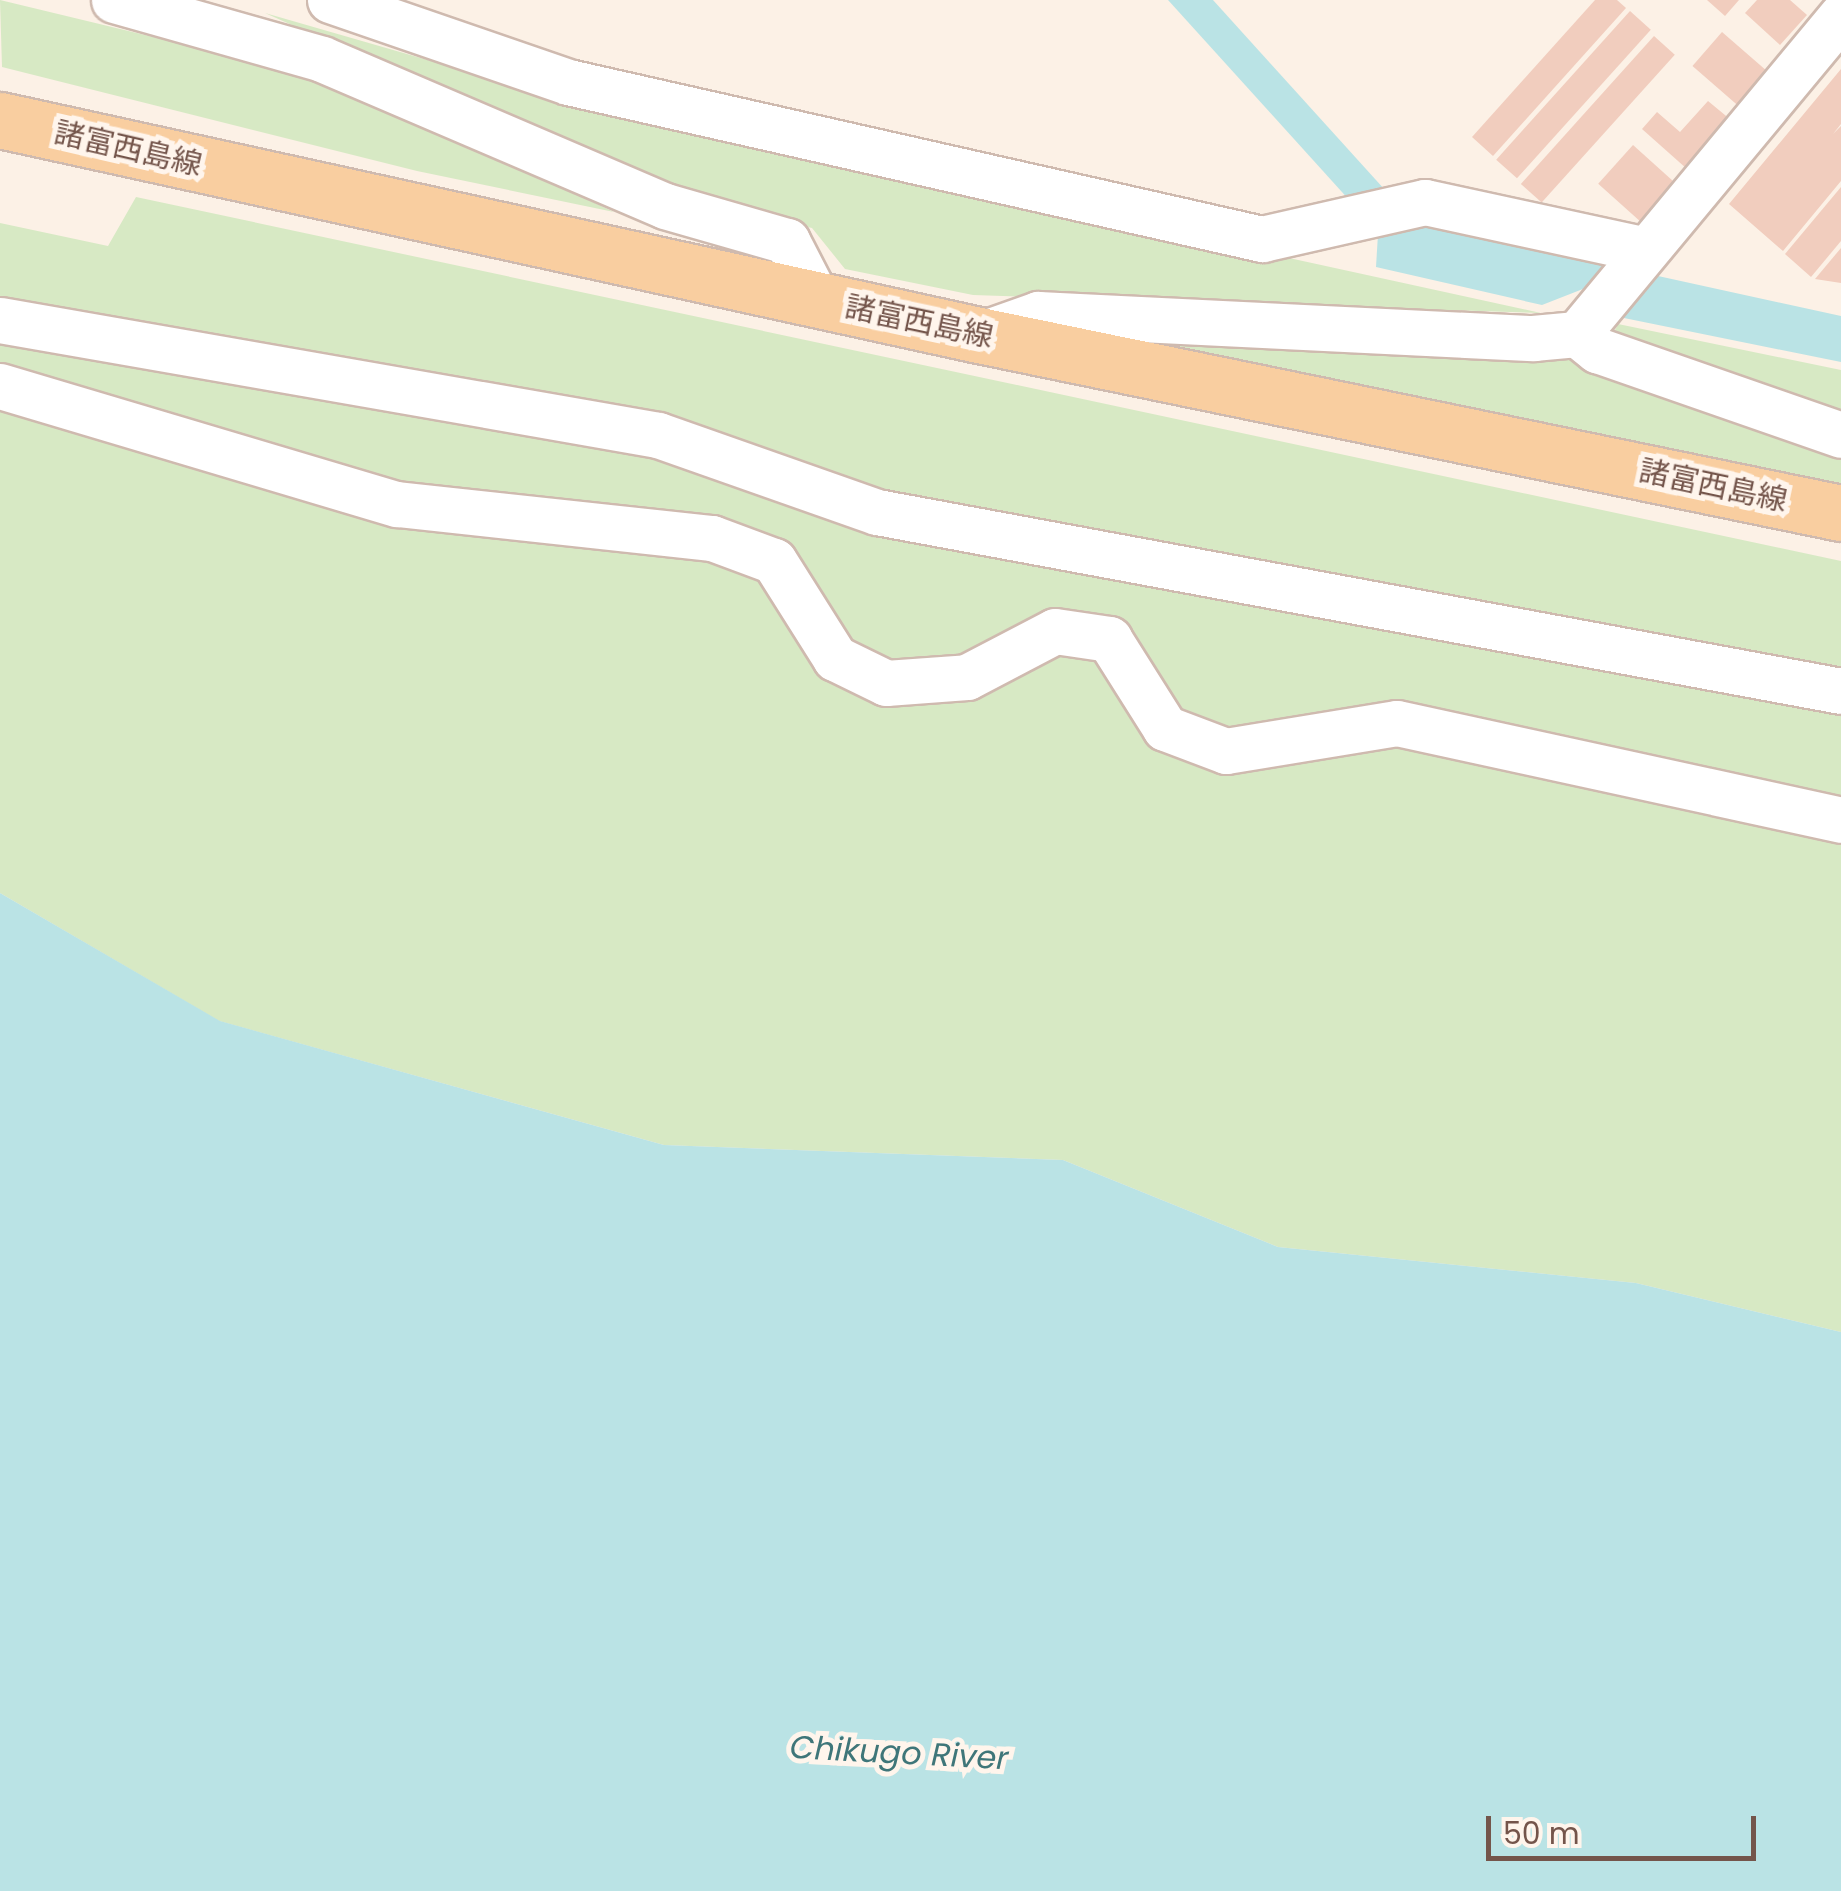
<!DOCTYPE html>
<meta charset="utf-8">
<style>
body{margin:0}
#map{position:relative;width:1841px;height:1891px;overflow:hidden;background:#fcf1e6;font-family:Poppins,"Noto Sans JP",sans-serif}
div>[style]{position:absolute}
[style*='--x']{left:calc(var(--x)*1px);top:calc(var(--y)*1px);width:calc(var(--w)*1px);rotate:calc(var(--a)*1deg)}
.green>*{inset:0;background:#d7e9c4}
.water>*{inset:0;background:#bae3e5}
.building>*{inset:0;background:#f1cdbe;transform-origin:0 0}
.roads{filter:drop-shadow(2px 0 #cfbaaf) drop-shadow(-2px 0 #cfbaaf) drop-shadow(0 2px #cfbaaf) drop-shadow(0 -2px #cfbaaf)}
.minor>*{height:45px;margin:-22.5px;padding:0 22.5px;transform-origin:22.5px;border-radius:22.5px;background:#fff}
.major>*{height:55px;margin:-27.5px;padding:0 27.5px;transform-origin:27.5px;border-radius:27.5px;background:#f9cea0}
span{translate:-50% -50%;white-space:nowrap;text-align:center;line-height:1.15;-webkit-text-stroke:10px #fff5ec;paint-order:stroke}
.street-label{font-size:30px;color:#74554b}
.water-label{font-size:32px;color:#3f7679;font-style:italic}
.scale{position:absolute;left:1486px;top:1816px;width:270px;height:45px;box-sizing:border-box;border:5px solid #74554b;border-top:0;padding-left:12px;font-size:30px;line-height:35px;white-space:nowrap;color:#74554b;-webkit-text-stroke:8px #fff5ec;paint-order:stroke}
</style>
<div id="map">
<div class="green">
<div style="clip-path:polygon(0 0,331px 80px,614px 212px,417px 171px,2px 67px)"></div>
<div style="clip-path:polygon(265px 13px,570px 101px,1541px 313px,973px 295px,845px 269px,812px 228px,676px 197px)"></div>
<div style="clip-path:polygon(136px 197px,1841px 561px,1841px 1332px,1636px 1283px,1278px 1247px,1063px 1160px,664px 1145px,219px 1021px,0 893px,0 223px,108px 246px)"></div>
<div style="clip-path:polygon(1618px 324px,1841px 370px,1841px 418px,1611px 338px)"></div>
<div style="clip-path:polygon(1069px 326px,1560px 356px,1841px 453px,1841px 485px)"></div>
</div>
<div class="water">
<div style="clip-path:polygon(1168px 0,1213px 0,1385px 190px,1351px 202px)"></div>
<div style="clip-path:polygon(1416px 223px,1841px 316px,1841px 362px,1619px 317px,1588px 287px,1542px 305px,1376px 267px,1378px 234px)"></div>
<div style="clip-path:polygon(0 893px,220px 1021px,664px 1145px,1063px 1160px,1278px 1247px,1636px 1283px,1841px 1332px,1841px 1891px,0 1891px)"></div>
</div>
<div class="building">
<div style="clip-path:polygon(1595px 0,1617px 0,1626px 8px,1493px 156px,1472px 137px)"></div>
<div style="clip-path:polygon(1707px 0,1739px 0,1725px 16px)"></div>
<div style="clip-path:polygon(1757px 0,1790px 0,1807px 15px,1780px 45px,1745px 13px)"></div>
<div style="left:1630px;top:11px;width:28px;height:200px;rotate:42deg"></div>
<div style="left:1722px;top:32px;width:61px;height:45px;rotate:41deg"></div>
<div style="left:1654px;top:36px;width:28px;height:199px;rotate:42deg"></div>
<div style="clip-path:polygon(1841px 69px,1841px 124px,1833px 134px,1841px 126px,1841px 181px,1783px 251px,1729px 204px)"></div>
<div style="clip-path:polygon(1708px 101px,1731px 120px,1687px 169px,1642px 129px,1657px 112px,1680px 132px)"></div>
<div style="left:1633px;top:145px;width:59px;height:52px;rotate:42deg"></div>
<div style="clip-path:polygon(1841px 187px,1841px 241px,1811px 277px,1785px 254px)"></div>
<div style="clip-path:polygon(1841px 248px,1841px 283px,1815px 279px)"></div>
</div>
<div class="roads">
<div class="minor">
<div style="--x:114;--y:0;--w:216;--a:15.8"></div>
<div style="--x:322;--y:59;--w:373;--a:23.2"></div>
<div style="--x:665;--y:206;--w:127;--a:16"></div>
<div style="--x:787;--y:241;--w:65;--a:62.7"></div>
<div style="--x:330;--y:0;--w:252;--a:19"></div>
<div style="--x:568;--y:82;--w:712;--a:12.75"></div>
<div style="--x:1262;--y:239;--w:167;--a:-12.8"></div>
<div style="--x:1425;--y:202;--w:222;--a:12.2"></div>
<div style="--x:1841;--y:16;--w:413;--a:129.7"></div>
<div style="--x:1577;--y:334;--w:26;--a:39"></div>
<div style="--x:1597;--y:350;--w:258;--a:19.2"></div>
<div style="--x:0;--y:320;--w:668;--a:9.91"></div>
<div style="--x:658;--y:435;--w:232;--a:19.4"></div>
<div style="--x:877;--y:512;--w:980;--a:10.52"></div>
<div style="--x:979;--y:335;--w:63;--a:-19.6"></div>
<div style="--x:1038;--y:314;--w:496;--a:2.8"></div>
<div style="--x:1533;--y:338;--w:44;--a:-5.2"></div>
<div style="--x:0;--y:386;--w:414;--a:16.6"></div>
<div style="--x:397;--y:504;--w:317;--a:6.2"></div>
<div style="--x:712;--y:538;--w:66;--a:20.4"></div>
<div style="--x:774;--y:561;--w:115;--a:57.8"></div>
<div style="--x:835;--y:658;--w:57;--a:26.1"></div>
<div style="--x:886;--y:683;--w:81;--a:-4.2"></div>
<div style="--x:967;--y:677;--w:99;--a:-27.6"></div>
<div style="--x:1055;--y:631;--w:55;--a:8.4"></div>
<div style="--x:1109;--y:639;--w:105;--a:57.8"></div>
<div style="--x:1165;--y:728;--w:65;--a:20.7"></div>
<div style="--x:1226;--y:751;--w:173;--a:-9.3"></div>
<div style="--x:1397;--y:723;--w:454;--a:12.3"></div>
</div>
<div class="major">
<div style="--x:0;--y:120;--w:1002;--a:12.39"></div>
<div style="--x:979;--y:335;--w:880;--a:11.67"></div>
</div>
</div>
<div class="street-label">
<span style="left:128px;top:149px;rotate:13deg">諸富西島線</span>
<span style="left:919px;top:322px;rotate:12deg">諸富西島線</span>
<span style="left:1713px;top:486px;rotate:12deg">諸富西島線</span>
</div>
<div class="water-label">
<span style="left:899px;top:1753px;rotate:3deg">Chikugo River</span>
</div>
<div class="scale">50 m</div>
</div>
